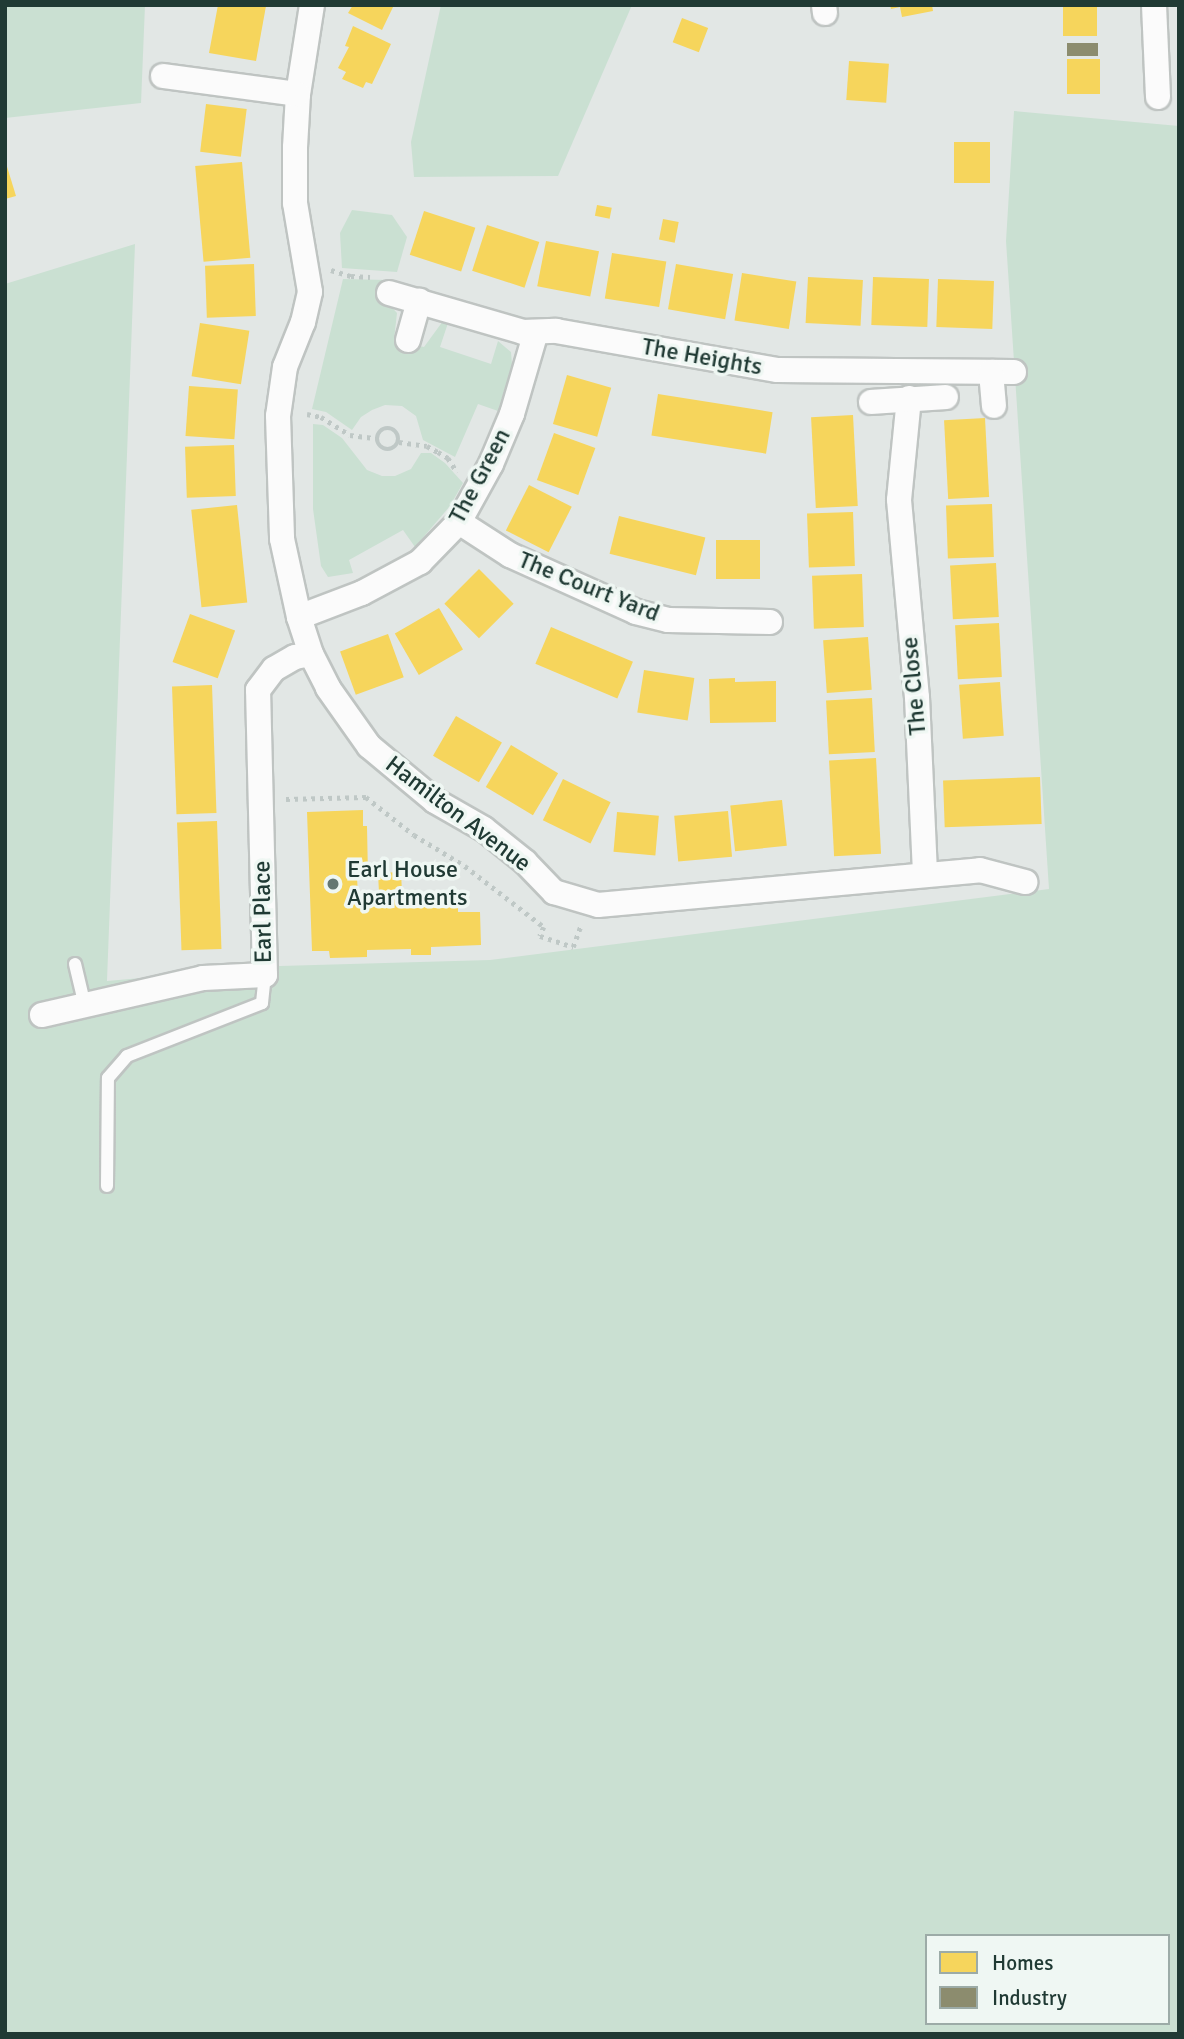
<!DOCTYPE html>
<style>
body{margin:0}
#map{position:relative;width:1184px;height:2039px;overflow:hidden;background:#e2e7e5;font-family:Signika,sans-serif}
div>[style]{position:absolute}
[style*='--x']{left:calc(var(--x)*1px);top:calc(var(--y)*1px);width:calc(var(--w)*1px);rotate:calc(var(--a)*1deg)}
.green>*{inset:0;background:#cae0d2}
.homes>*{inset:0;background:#f6d55c;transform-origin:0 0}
.industry>*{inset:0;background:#8c8c6e;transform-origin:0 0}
.path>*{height:4.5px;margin-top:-2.25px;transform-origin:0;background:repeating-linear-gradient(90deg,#bfc8c6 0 3.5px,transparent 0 8.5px)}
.path>.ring{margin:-2.25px;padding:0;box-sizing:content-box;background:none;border:4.5px solid #bfc8c6;border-radius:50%}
.roads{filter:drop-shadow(2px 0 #bfc4c2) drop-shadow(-2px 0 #bfc4c2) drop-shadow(0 2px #bfc4c2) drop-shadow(0 -2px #bfc4c2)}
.lane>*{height:12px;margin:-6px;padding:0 6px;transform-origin:6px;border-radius:6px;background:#fbfbfb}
.street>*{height:24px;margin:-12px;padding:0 12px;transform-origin:12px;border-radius:12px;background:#fbfbfb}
.dots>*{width:19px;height:19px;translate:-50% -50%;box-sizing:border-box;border:4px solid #eff7f3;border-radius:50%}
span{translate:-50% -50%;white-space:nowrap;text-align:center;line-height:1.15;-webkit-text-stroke:7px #eff7f3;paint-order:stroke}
.street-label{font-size:24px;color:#203a34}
.poi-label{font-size:24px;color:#203a34}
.left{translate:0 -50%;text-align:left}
.frame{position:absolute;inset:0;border:7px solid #203a34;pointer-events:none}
.legend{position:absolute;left:925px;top:1934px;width:245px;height:91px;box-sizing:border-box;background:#eff7f3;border:2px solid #9caba7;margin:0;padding:9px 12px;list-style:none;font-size:21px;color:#203a34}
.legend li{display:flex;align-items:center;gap:14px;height:35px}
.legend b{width:35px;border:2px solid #9caba7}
</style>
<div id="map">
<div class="green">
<div style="clip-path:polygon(5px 5px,145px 5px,141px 103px,5px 118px)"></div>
<div style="clip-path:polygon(441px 5px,632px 5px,558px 176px,414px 177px,411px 142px)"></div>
<div style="clip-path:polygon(evenodd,1014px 111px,1179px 126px,1179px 2034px,5px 2034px,5px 284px,135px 244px,107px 981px,280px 966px,490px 960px,1049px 889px,1006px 241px,1014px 111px,927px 1936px,1168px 1936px,1168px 2023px,927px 2023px,927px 1936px)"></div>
<div style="clip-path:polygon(352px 210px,392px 215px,407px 237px,397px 272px,342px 268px,340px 233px)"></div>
<div style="clip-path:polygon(343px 279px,388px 280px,384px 299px,397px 313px,394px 340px,424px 347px,443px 321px,448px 323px,440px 347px,491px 364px,498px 341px,511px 352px,512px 364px,498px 411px,478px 404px,455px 457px,423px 440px,416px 416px,402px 406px,385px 405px,372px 410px,361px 417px,352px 430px,326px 412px,312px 409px)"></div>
<div style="clip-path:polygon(313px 424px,323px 425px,342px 438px,367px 470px,382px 476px,395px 476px,411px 469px,421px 453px,431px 453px,445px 463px,463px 483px,450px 506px,415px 547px,403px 530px,349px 560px,353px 573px,328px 577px,321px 566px,313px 509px)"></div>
</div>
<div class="homes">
<div style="clip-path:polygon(218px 5px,266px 6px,256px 61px,209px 53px)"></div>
<div style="clip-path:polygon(353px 5px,394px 5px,382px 30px,348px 13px)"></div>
<div style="clip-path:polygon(890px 5px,932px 5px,933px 11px,902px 17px,900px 7px,891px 9px)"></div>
<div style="left:1063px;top:5px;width:34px;height:31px"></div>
<div style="left:682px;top:18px;width:28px;height:26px;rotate:21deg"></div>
<div style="clip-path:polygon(353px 26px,391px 44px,372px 84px,366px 82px,363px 88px,342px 79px,346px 72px,338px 68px,349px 47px,345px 46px)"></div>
<div style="left:1067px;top:59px;width:33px;height:35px"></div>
<div style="left:849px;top:61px;width:40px;height:39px;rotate:4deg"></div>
<div style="left:206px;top:104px;width:41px;height:48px;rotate:7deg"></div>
<div style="left:954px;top:142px;width:36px;height:41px"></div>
<div style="clip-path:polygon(5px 160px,16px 196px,5px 199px)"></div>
<div style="left:242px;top:162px;width:96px;height:47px;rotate:85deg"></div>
<div style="left:597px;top:205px;width:15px;height:11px;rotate:11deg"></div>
<div style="left:424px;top:211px;width:54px;height:46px;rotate:18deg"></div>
<div style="left:663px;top:219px;width:16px;height:21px;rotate:11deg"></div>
<div style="left:487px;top:225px;width:55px;height:48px;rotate:18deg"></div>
<div style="left:546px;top:241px;width:54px;height:46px;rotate:11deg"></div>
<div style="left:612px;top:253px;width:55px;height:46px;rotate:9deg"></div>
<div style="left:254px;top:264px;width:52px;height:49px;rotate:88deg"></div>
<div style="left:676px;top:264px;width:58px;height:46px;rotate:10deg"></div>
<div style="left:742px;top:273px;width:55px;height:48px;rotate:9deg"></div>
<div style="left:808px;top:277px;width:55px;height:46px;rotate:3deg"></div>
<div style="left:873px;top:277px;width:56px;height:48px;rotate:2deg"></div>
<div style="left:938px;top:279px;width:56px;height:48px;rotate:2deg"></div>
<div style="left:200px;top:323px;width:50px;height:54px;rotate:9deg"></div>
<div style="left:567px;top:375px;width:46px;height:51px;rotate:16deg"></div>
<div style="left:189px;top:386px;width:49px;height:50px;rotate:4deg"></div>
<div style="left:658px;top:394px;width:116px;height:42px;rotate:9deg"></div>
<div style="left:853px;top:415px;width:91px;height:42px;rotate:87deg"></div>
<div style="left:985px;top:418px;width:79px;height:41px;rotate:87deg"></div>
<div style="left:554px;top:433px;width:44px;height:50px;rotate:20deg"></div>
<div style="left:234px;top:445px;width:51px;height:49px;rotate:88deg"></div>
<div style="left:529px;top:485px;width:48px;height:51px;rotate:27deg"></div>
<div style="left:992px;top:504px;width:53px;height:46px;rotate:88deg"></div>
<div style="left:237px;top:505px;width:98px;height:46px;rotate:84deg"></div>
<div style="left:853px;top:512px;width:54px;height:46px;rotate:88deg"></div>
<div style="left:619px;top:516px;width:89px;height:39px;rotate:14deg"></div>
<div style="left:716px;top:540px;width:44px;height:39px"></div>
<div style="left:996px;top:563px;width:54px;height:46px;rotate:87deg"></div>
<div style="left:479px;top:569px;width:49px;height:49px;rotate:45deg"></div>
<div style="left:862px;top:574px;width:53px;height:50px;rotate:88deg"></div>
<div style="left:439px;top:608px;width:48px;height:51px;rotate:60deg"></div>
<div style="left:190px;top:614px;width:48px;height:51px;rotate:20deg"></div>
<div style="left:999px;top:623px;width:54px;height:44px;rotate:87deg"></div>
<div style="left:551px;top:627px;width:89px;height:40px;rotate:23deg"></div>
<div style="left:388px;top:634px;width:46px;height:51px;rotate:70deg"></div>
<div style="left:868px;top:637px;width:53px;height:45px;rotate:86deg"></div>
<div style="left:644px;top:670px;width:51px;height:43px;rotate:9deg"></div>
<div style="clip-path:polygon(735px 678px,735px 682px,776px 681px,776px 722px,710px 723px,709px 679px)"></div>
<div style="left:1000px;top:682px;width:54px;height:41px;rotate:86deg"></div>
<div style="left:212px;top:685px;width:128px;height:40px;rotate:88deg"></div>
<div style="left:872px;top:698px;width:54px;height:46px;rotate:87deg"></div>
<div style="left:456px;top:716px;width:53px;height:46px;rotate:30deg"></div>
<div style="left:511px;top:745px;width:55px;height:49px;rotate:31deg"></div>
<div style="left:876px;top:758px;width:96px;height:47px;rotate:87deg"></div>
<div style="left:1040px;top:777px;width:47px;height:97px;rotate:88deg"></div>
<div style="left:563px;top:779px;width:53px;height:46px;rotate:26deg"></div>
<div style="left:782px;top:800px;width:46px;height:52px;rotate:84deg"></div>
<div style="clip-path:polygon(363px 810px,363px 826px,367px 826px,368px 877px,357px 878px,358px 894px,379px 893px,378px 873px,401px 872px,402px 893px,458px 891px,458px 912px,480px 912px,481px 945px,431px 947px,431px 955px,411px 955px,411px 949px,367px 950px,367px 957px,330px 958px,329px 951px,312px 951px,307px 812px)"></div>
<div style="left:728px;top:811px;width:46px;height:54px;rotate:85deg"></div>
<div style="left:617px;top:812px;width:42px;height:40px;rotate:5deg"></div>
<div style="left:217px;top:821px;width:128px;height:40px;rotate:88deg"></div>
</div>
<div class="industry">
<div style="left:1067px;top:43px;width:31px;height:13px"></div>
</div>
<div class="path">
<div style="--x:331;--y:270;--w:21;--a:17"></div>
<div style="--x:351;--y:276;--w:19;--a:3"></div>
<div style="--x:307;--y:414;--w:14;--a:12"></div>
<div style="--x:321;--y:417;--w:34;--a:32"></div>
<div style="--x:350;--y:435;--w:26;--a:7"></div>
<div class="ring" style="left:377px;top:428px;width:17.5px;height:17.5px"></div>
<div style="--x:399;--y:442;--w:28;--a:8"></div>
<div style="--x:427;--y:446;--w:13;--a:29"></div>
<div style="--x:438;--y:452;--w:12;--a:31"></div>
<div style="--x:448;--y:458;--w:17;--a:57"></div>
<div style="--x:286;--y:799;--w:80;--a:-1.4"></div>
<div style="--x:366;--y:797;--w:61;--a:38.4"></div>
<div style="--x:414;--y:835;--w:60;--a:31.3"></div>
<div style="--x:465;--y:866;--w:100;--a:37.7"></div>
<div style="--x:544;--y:927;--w:10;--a:114"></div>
<div style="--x:540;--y:936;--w:35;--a:18"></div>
<div style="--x:573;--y:947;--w:23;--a:-70"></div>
</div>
<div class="roads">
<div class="lane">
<div style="--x:75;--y:964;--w:43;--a:76.6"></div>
<div style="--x:107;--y:1186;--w:108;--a:-89.5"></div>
<div style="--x:108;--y:1078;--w:29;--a:-49"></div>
<div style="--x:127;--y:1056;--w:145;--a:-21.4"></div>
<div style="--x:262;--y:1003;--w:28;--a:-84"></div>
</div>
<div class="street">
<div style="--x:312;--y:5;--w:90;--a:98.9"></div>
<div style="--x:298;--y:94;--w:53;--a:93.2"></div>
<div style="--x:295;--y:147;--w:56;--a:90"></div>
<div style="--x:295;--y:203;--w:90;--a:80.4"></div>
<div style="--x:310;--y:292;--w:31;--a:103"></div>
<div style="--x:303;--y:322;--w:48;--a:111.8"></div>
<div style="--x:285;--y:367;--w:49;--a:98.1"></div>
<div style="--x:278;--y:416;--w:123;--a:88.1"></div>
<div style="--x:282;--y:539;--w:80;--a:77.7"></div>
<div style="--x:299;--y:617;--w:39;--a:72"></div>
<div style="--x:311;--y:654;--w:38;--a:63"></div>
<div style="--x:328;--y:688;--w:71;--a:54.7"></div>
<div style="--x:369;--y:746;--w:86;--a:39.8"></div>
<div style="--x:435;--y:801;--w:56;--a:29.7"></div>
<div style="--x:484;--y:829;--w:53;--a:38.8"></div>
<div style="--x:525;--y:862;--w:42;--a:46"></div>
<div style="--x:554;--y:892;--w:46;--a:16.5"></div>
<div style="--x:598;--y:905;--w:384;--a:-5.2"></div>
<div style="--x:980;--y:870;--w:47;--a:14.9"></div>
<div style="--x:824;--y:5;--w:8;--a:83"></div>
<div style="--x:1154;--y:5;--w:92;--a:87.5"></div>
<div style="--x:163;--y:76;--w:136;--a:7.6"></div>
<div style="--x:389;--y:293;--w:140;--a:16.2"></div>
<div style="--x:523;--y:332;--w:33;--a:-2"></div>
<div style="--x:556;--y:331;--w:225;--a:10"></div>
<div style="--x:778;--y:370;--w:236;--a:0.5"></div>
<div style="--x:408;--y:340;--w:41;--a:-74.2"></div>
<div style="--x:991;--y:372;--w:34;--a:85"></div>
<div style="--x:909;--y:398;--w:102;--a:95.6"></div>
<div style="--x:899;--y:500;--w:198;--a:84.8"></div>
<div style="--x:917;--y:697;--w:177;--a:87.4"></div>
<div style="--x:871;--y:402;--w:75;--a:-3.8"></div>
<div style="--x:459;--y:522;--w:61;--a:32.9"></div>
<div style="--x:510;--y:555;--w:138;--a:24.3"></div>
<div style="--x:636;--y:612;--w:33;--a:14"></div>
<div style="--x:668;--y:620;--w:102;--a:1.1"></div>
<div style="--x:299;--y:617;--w:67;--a:-20.9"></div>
<div style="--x:362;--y:593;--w:66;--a:-28.1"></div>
<div style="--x:420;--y:562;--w:56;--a:-45.7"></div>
<div style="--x:459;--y:522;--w:66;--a:-61.1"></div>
<div style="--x:491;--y:464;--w:54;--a:-67.2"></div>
<div style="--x:512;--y:414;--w:85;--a:-73.7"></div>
<div style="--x:42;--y:1015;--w:165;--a:-12.9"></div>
<div style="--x:203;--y:978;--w:62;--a:-2.8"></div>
<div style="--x:265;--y:975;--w:285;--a:-91.4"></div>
<div style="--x:258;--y:690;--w:26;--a:-53"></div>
<div style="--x:274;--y:669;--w:24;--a:-30"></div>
<div style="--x:295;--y:657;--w:16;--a:-11"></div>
</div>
</div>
<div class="dots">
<div style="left:333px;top:884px;background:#647772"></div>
</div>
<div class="street-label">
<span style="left:702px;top:357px;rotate:10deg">The Heights</span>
<span style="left:480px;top:476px;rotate:-62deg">The Green</span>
<span style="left:589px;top:587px;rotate:22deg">The Court Yard</span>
<span style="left:914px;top:686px;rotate:-95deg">The Close</span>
<span style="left:458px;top:814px;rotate:37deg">Hamilton Avenue</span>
<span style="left:263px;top:912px;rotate:-91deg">Earl Place</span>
</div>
<div class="poi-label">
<span class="left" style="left:347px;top:884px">Earl House<br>Apartments</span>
</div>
<div class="frame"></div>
<ul class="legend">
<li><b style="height:19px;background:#f6d55c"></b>Homes</li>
<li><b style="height:19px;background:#8c8c6e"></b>Industry</li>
</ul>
</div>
